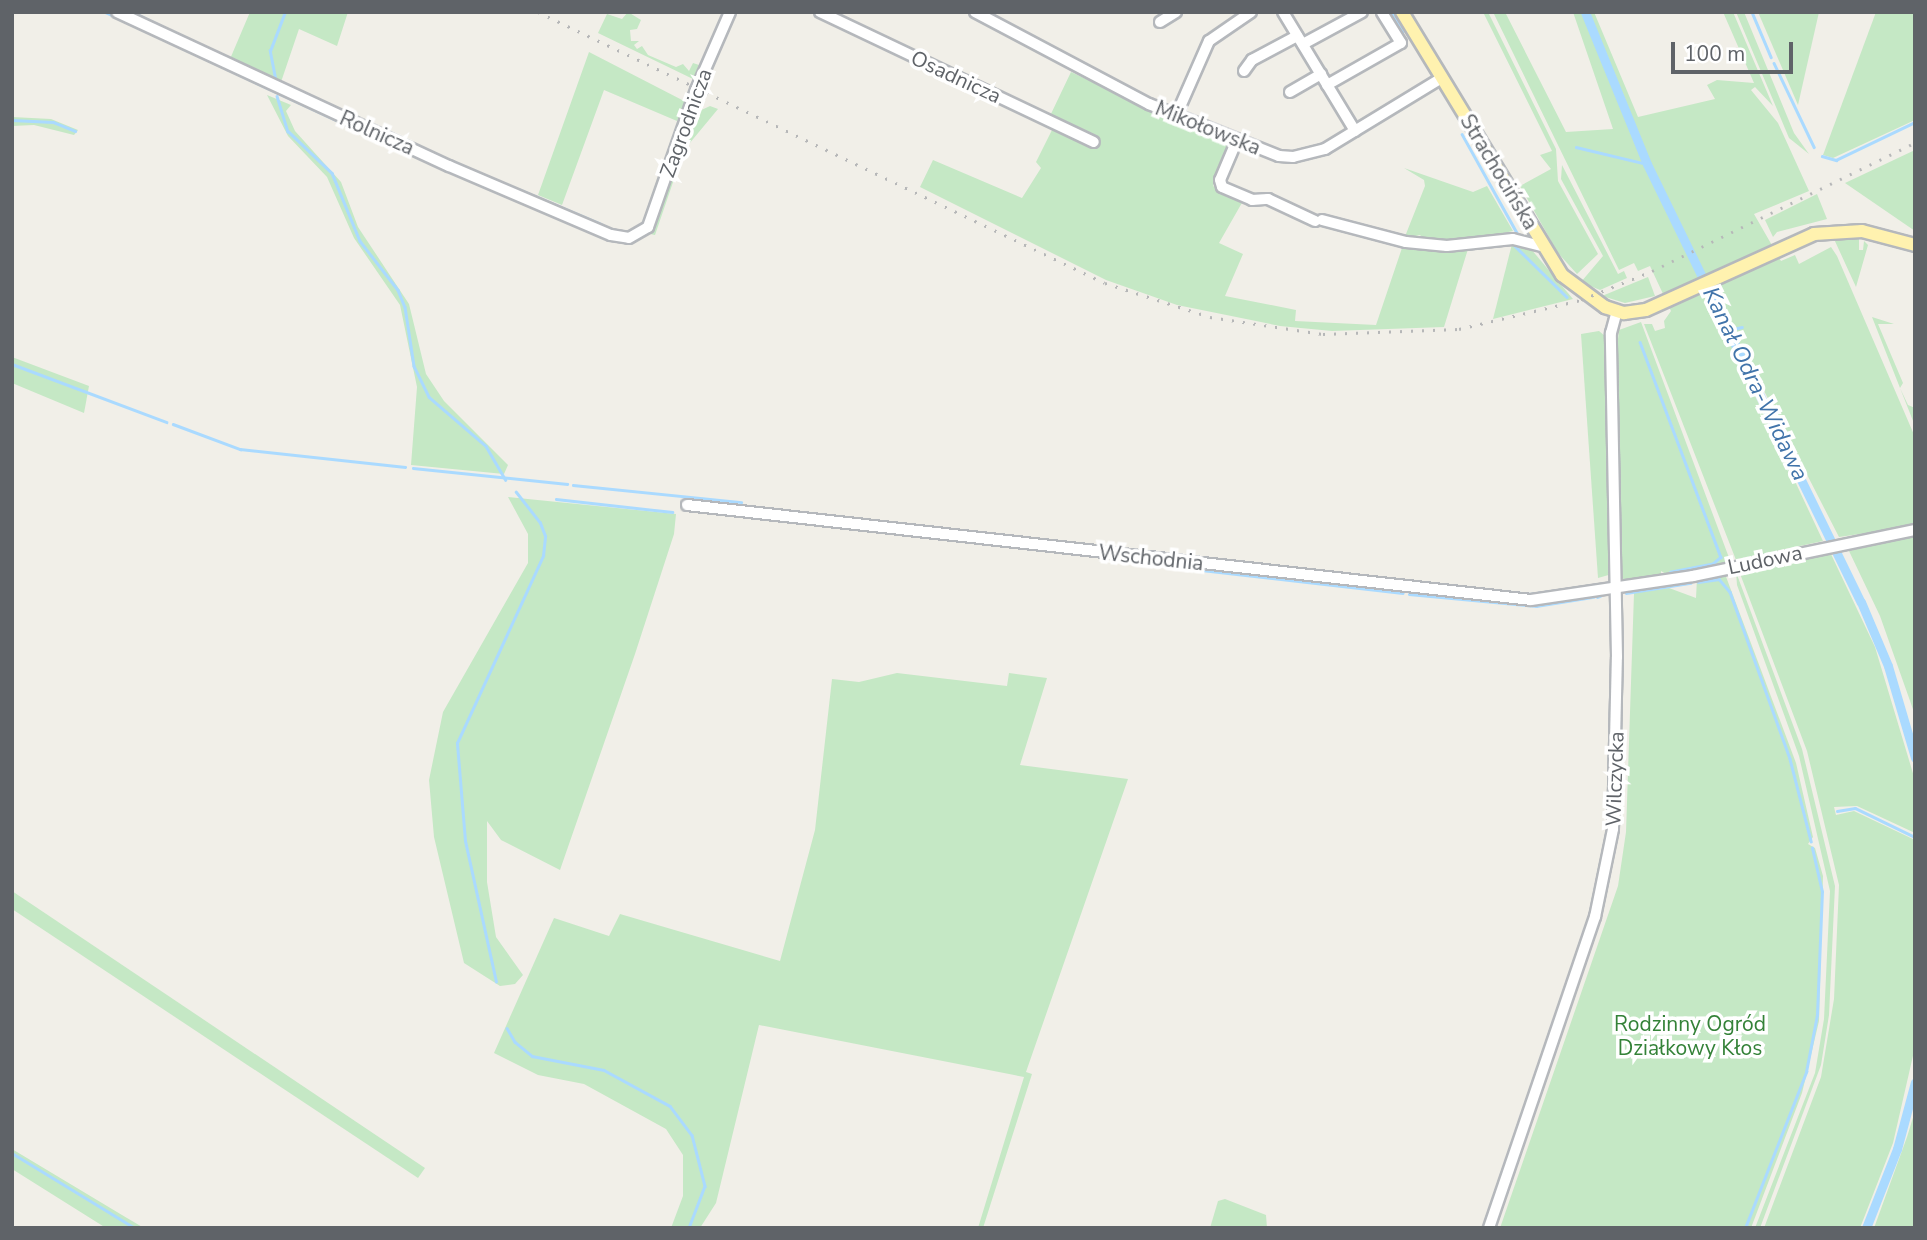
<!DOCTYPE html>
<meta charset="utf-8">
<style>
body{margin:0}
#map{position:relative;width:1927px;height:1240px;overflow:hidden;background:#f1efe8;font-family:"Nunito Sans",sans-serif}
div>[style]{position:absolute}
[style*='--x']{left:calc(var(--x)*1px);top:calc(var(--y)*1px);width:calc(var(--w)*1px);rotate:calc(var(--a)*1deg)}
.green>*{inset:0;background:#c5e8c5}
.stream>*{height:2.5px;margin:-1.25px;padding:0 1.25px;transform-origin:1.25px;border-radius:1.25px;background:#aadaff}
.canal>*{height:9px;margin:-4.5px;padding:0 4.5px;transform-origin:4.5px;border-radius:4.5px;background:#aadaff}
.roads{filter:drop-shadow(2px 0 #b5b8bc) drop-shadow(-2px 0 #b5b8bc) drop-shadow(0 2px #b5b8bc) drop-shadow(0 -2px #b5b8bc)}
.minor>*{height:10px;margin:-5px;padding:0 5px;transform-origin:5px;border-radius:5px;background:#fff}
.major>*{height:12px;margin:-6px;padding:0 6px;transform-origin:6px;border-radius:6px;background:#fff2af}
.rail>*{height:2.5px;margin-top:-1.25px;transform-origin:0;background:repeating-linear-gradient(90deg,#b6b7b8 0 2px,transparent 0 11px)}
span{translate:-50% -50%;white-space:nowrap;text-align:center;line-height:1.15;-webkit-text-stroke:7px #fff;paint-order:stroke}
.street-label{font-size:21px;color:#5f6368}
.park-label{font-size:21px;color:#348238}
.water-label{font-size:23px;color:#4174aa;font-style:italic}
.frame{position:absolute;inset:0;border:14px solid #5f6368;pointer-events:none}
.scale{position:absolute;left:1671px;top:42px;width:122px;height:32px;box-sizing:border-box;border:4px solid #5f6368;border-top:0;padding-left:9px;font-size:21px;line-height:24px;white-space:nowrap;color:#5f6368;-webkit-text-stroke:5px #fff;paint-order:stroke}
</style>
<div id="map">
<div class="green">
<div style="clip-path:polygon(250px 12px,348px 12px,337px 46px,299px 29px,281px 82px,230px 59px)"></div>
<div style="clip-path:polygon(628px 12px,641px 20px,637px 29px,630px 30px,631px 41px,639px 41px,634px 45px,637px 49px,642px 46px,648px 55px,676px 67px,683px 64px,689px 71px,693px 63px,699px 65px,693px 79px,598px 33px,607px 14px,622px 19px)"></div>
<div style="clip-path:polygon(1483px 12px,1488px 12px,1556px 149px,1558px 181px,1598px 254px,1577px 274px,1558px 253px,1520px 186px,1551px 169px,1540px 155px,1552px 151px)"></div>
<div style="clip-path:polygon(1493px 12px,1505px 12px,1566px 132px,1613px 129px,1573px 12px,1594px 12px,1638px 117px,1715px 99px,1707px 85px,1717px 80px,1754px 83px,1723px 12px,1733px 12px,1773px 106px,1755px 87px,1751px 90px,1778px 123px,1809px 191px,1754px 214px,1781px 261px,1795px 255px,1799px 264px,1831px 247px,1837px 256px,1915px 437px,1915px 526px,1839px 537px,1740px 344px,1733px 349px,1823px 541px,1736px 560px,1644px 324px,1652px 324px,1655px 331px,1665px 328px,1664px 321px,1671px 311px,1650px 266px,1638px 271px,1634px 263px,1619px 270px)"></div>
<div style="clip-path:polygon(1736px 12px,1744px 12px,1794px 133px,1809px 154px,1789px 138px)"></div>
<div style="clip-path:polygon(1758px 12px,1819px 12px,1798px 105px)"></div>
<div style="clip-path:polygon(1876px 12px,1915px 12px,1915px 120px,1833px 158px,1823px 155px)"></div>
<div style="clip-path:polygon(589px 52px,686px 102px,677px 121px,604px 90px,562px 205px,538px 195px)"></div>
<div style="clip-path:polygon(1071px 72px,1230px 146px,1213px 186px,1243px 201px,1219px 243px,1243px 254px,1225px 296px,1296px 310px,1295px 321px,1376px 325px,1403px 245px,1468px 249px,1444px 327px,1332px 331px,1280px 326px,1177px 305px,1106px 280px,920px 187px,933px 160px,1022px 198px,1041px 168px,1036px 162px,1056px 122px,1049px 118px)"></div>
<div style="clip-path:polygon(267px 95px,291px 105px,286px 111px,295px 131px,341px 182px,358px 227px,409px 304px,426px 374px,444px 401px,508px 465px,504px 474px,411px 465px,417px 387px,400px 305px,354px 238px,327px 177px,288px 136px)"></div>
<div style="clip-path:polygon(710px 106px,718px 109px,684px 150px,655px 235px,650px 234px,695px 113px)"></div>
<div style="clip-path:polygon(12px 117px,51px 119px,78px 130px,74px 135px,34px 125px,12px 126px)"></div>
<div style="clip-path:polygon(1915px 150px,1915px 231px,1845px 183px)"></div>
<div style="clip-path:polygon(1562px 165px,1618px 274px,1624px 271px,1627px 278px,1600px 290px,1581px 282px,1603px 256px,1561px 179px)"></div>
<div style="clip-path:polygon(1404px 168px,1473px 192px,1487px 186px,1513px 231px,1462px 242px,1425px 240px,1420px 235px,1404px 239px,1425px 186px,1424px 180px)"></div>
<div style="clip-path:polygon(1817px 194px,1827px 219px,1777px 232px,1773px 237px,1765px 220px)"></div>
<div style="clip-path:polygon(1834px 239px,1859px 239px,1859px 250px,1863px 250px,1864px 241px,1868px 245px,1856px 287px)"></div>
<div style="clip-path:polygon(1512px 244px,1531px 249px,1573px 299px,1493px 319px)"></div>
<div style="clip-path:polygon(1648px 277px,1655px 296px,1625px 303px,1602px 296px)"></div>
<div style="clip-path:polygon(1872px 317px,1894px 324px,1878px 324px,1903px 383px,1900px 388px,1908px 405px,1915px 408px,1915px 426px)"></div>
<div style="clip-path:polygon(1641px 322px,1731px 563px,1669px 576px,1661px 571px,1661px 577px,1626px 582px,1620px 575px,1615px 367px,1619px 330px)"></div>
<div style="clip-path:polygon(1599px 331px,1605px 336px,1612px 574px,1598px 578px,1581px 334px)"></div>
<div style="clip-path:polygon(12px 357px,89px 386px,84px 413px,12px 383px)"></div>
<div style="clip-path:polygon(508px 497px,676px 514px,674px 534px,635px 654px,560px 870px,501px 840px,487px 821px,487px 882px,496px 937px,523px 975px,515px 984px,500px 986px,464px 963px,434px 837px,429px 780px,443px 712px,528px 563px,528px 534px)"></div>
<div style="clip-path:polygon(1915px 536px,1915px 715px,1880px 616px,1849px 551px)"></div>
<div style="clip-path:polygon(1830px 552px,1875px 647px,1915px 780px,1915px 833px,1857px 806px,1834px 807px,1836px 815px,1854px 811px,1915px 840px,1915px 1047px,1893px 1143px,1860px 1228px,1764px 1228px,1821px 1077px,1834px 999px,1839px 885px,1807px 751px,1739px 571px)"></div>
<div style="clip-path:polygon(1736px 572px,1802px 749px,1835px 886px,1829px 1015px,1821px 1065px,1760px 1228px,1755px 1228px,1815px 1073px,1824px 1019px,1830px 891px,1799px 756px,1737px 585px)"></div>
<div style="clip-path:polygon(1725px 574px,1796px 763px,1813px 837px,1808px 844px,1815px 848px,1823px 876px,1819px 1021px,1802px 1093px,1751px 1228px,1500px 1228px,1618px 886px,1626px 832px,1634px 593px,1669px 588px,1696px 598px,1697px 578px)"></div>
<div style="clip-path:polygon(897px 673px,1007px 686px,1009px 673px,1047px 678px,1020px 765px,1128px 779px,1026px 1072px,1032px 1074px,983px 1228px,978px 1228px,1024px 1077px,759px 1025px,716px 1203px,700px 1228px,671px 1228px,683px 1196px,683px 1155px,666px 1129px,584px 1084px,538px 1075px,494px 1053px,554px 918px,609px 936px,620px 914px,780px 961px,815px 830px,832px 679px,859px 682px)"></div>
<div style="clip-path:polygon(12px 891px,425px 1168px,418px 1178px,12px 909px)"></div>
<div style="clip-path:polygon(1915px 1111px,1915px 1228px,1874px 1228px,1907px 1137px)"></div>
<div style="clip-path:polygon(12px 1149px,127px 1218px,144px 1228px,106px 1228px,12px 1169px)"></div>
<div style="clip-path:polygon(1225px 1199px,1266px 1215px,1267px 1228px,1210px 1228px,1218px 1201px)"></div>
</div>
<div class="stream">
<div style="--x:105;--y:12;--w:8;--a:23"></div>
<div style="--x:133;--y:12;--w:70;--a:26.2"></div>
<div style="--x:1391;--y:12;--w:23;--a:59"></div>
<div style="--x:1752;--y:12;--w:49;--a:67.1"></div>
<div style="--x:124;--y:21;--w:303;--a:25"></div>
<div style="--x:1774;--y:63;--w:93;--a:64.5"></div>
<div style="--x:276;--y:83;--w:33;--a:-101"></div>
<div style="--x:270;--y:51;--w:42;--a:-69"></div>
<div style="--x:277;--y:96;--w:37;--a:73"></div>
<div style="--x:288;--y:131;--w:61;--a:43.7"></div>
<div style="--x:332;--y:173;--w:74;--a:67.6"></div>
<div style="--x:360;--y:241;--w:62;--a:52.2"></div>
<div style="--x:398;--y:290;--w:18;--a:68"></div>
<div style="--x:405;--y:307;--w:60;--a:81.3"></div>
<div style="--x:414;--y:366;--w:34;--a:64"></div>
<div style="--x:429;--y:397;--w:75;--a:40.7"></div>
<div style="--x:486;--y:446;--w:39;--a:60"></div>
<div style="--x:12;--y:120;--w:41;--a:2.8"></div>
<div style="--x:53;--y:122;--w:24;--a:22"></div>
<div style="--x:1462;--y:134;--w:113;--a:60.9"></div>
<div style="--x:1576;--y:147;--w:73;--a:13.5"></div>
<div style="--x:1822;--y:156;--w:15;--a:16"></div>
<div style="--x:1836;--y:160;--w:88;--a:-25.7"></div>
<div style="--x:518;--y:189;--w:90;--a:22.9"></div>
<div style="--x:1514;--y:245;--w:74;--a:44.5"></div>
<div style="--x:1728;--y:330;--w:14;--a:-12"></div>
<div style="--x:1640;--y:342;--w:230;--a:69.4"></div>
<div style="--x:1721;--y:557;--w:11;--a:139"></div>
<div style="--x:1713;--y:564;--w:43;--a:169.2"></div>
<div style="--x:12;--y:364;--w:165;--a:20.6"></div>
<div style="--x:173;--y:424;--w:72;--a:20.5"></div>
<div style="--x:240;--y:449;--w:166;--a:6.2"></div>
<div style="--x:413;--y:468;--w:155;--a:5.9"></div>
<div style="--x:573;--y:485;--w:169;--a:5.8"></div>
<div style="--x:556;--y:499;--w:117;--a:6.4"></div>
<div style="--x:1184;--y:568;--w:220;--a:6.5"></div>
<div style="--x:1377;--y:577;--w:154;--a:6.3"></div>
<div style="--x:1530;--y:594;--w:70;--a:-8.2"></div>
<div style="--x:1698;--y:582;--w:21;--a:-8"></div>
<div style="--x:1719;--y:579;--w:17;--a:50"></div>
<div style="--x:1730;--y:592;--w:177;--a:70.2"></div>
<div style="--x:1790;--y:759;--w:85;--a:75.6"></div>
<div style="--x:1626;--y:593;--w:65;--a:-8.9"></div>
<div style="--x:1409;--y:594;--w:128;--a:5.4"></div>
<div style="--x:1536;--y:606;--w:58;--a:-9"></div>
<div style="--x:1597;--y:597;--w:3;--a:-18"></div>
<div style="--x:1837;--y:811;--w:18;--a:-9"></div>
<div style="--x:1855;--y:808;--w:67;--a:25.8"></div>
<div style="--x:496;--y:982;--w:144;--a:-102.4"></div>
<div style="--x:465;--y:841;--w:98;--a:-94.7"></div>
<div style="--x:457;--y:743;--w:206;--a:-65.3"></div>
<div style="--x:543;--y:556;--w:20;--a:-84"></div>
<div style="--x:545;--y:536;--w:14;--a:-111"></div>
<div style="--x:540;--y:523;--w:39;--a:-128"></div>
<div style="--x:507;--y:1028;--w:16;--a:60"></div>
<div style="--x:515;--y:1042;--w:22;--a:39"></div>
<div style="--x:532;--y:1056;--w:73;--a:11"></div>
<div style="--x:604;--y:1070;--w:75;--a:28.6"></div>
<div style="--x:670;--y:1106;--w:36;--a:53"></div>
<div style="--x:692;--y:1135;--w:53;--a:75.7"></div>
<div style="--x:705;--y:1186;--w:45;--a:110.9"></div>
<div style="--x:12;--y:1153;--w:144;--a:31.4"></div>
<div style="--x:1745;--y:1228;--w:168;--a:-68.6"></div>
<div style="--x:1806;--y:1072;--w:58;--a:-79.1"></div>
<div style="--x:1817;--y:1015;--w:123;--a:-87.7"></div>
<div style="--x:1822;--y:892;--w:45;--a:-102.8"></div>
</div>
<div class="canal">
<div style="--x:1585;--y:12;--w:164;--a:67.8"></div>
<div style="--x:1647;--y:164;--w:487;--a:64"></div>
<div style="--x:1861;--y:602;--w:69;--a:67.1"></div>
<div style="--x:1888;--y:666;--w:96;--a:73.6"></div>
<div style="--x:1866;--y:1228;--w:85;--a:-68.6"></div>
<div style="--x:1897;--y:1149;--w:69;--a:-75"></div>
</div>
<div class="roads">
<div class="minor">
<div style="--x:117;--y:12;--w:366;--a:24.9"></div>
<div style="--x:449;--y:166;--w:176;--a:23.1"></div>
<div style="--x:611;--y:235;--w:18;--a:9"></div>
<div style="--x:629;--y:238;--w:22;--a:-30"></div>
<div style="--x:648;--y:227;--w:145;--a:-70.7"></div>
<div style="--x:696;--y:90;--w:85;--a:-66.4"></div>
<div style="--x:820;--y:12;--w:303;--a:25.4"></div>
<div style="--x:975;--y:12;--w:197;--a:27.9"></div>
<div style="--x:1149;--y:104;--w:140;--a:21.8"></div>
<div style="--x:1279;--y:156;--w:14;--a:4"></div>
<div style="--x:1293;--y:157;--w:33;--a:-14"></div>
<div style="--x:1325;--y:149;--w:137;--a:-31.3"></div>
<div style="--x:1283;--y:12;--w:139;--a:58.8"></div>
<div style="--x:1160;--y:22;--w:19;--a:-32"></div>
<div style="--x:1303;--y:44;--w:67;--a:-28.5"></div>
<div style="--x:1244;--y:71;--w:14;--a:-54"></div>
<div style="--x:1252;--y:60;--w:51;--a:-28.1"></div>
<div style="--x:1327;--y:85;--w:85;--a:-29.6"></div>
<div style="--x:1401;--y:43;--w:36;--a:-122"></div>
<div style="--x:1290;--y:92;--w:36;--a:-30"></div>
<div style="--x:1176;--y:116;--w:82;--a:-66.3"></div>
<div style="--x:1209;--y:41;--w:51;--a:-34.6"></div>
<div style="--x:1237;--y:140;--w:43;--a:113"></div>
<div style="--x:1220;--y:180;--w:7;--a:74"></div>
<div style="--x:1222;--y:187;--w:33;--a:23"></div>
<div style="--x:1252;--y:200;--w:16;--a:-4"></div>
<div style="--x:1268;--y:199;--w:52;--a:25.1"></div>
<div style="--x:1322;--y:220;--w:87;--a:14.7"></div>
<div style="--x:1406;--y:242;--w:41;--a:5.6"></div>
<div style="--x:1447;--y:246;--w:66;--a:-6.1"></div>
<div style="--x:1513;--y:239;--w:33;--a:14"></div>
<div style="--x:687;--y:505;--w:849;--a:6.42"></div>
<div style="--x:1531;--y:600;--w:164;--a:-8.4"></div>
<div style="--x:1693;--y:576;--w:227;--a:-11.7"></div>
<div style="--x:1489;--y:1228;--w:329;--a:-71.2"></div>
<div style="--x:1595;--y:917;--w:90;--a:-78.4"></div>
<div style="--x:1613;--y:829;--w:172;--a:-88.7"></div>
<div style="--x:1617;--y:657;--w:324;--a:-91.1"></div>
<div style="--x:1611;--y:333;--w:23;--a:-75"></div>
</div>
<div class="major">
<div style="--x:1402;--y:12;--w:308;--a:58.7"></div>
<div style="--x:1562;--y:275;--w:54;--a:36.7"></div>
<div style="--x:1605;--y:307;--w:20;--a:18"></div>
<div style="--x:1624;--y:313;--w:22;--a:-8"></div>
<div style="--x:1646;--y:310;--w:184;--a:-24.3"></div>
<div style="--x:1814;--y:234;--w:48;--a:-3.6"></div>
<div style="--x:1862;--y:231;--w:55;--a:14.8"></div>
</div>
</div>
<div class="rail">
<div style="--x:538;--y:12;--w:628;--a:25.55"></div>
<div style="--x:1105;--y:283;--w:110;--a:17.9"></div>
<div style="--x:1210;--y:317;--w:114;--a:8.6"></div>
<div style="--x:1323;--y:334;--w:136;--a:-2.1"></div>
<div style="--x:1459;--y:329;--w:125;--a:-13.4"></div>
<div style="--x:1581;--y:300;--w:77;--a:-22.2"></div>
<div style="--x:1652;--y:271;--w:292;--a:-26"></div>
</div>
<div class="street-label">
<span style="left:956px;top:77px;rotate:25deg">Osadnicza</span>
<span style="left:686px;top:123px;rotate:-70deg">Zagrodnicza</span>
<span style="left:1208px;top:128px;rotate:22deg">Mikołowska</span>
<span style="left:377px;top:133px;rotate:24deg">Rolnicza</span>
<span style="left:1499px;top:172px;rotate:59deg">Strachocińska</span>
<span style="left:1151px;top:558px;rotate:6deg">Wschodnia</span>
<span style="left:1765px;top:560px;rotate:-12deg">Ludowa</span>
<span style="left:1615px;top:779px;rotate:-88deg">Wilczycka</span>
</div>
<div class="park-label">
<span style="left:1690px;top:1036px">Rodzinny Ogród<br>Działkowy Kłos</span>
</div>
<div class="water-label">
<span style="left:1755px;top:384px;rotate:64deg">Kanał Odra-Widawa</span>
</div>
<div class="frame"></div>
<div class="scale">100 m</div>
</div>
